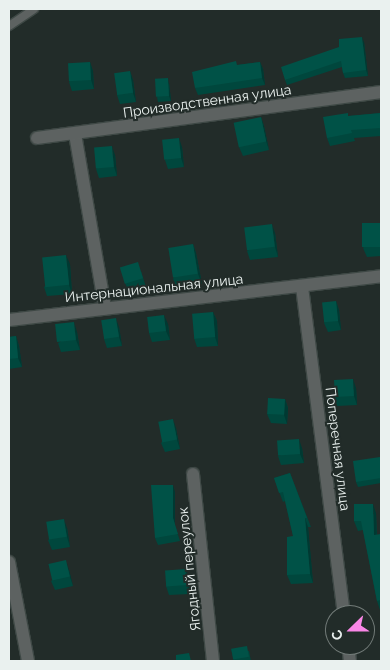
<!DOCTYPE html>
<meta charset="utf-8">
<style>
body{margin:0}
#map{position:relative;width:390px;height:670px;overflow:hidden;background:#222c29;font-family:Raleway,sans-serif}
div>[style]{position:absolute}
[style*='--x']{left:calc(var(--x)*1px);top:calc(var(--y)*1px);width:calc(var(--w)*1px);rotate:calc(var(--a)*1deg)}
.roads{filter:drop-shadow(1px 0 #3e4845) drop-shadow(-1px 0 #3e4845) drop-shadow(0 1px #3e4845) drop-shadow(0 -1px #3e4845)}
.service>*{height:8px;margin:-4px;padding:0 4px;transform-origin:4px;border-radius:4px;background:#5d6261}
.minor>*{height:12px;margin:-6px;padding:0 6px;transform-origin:6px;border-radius:6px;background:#5d6261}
.wall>*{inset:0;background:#00473d}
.shaded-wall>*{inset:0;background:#003932}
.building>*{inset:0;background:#005247;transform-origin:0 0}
span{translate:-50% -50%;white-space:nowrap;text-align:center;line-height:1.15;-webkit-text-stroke:4px #222c29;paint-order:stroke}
.street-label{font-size:14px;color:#eaf1ef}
.frame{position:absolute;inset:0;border:10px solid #eaf1ef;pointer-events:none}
.north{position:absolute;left:325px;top:605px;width:50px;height:50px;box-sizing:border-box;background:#222c29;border:1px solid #727b78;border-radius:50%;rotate:248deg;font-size:14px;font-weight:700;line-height:20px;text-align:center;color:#eaf1ef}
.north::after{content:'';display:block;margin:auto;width:18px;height:22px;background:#fa87e7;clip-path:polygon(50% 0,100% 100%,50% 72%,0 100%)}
</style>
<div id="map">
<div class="roads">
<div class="service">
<div style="--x:9;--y:26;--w:30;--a:-34"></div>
</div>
<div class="minor">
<div style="--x:75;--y:134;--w:177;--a:80.2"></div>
<div style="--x:37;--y:138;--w:347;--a:-7.6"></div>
<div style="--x:302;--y:287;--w:331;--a:82.7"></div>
<div style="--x:9;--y:320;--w:375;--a:-6.7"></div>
<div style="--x:193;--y:474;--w:188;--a:83.9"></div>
<div style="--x:9;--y:562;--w:101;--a:79.1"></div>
<div style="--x:348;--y:645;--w:16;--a:83"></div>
</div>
</div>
<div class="wall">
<div style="clip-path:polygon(364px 42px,368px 76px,345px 78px,343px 73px,342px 67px,287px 85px,285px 80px)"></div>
<div style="clip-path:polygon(90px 62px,93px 71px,94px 89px,72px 91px,69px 82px)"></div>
<div style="clip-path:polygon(260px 62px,263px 69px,265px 85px,198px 95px,195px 88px,237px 65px)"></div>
<div style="clip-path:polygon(130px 71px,133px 80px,136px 102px,120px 104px,117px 95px)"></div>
<div style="clip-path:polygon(169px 83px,171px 101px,158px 102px,157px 97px)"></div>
<div style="clip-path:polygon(381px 113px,381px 136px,354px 138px,355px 141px,330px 146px,327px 138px,349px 116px)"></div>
<div style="clip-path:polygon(261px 117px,264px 126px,269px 150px,243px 156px,239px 147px)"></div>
<div style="clip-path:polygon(182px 147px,184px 167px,168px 169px,165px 160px)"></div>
<div style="clip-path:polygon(115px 155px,117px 176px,99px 178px,96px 169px)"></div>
<div style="clip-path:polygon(381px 223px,381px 256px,367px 257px,363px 248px)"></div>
<div style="clip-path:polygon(275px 233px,278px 257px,250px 260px,247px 251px)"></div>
<div style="clip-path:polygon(193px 244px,196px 253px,202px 284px,177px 288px,173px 279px)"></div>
<div style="clip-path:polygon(70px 264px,72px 294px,47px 296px,44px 287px)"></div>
<div style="clip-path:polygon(141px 271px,146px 287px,129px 292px,125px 283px)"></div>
<div style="clip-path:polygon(336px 301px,339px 310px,341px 330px,328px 332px,324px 323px)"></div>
<div style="clip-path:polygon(213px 312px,217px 321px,218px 346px,197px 347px,194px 338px)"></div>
<div style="clip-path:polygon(168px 324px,170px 340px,152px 342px,149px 333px)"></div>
<div style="clip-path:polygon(119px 327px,122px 346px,107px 348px,104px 339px)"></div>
<div style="clip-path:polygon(77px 332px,80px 350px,61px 352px,58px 343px)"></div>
<div style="clip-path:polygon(16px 336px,19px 346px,22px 367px,9px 369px,9px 337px)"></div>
<div style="clip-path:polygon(356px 388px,357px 405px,337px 406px,334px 397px)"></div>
<div style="clip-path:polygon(285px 399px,288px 408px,287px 424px,271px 423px,267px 414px)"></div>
<div style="clip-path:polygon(176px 428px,180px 449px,165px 452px,161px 443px)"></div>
<div style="clip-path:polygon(302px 448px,304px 463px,281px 465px,278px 456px)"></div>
<div style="clip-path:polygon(381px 461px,381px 483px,358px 487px,356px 482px)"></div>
<div style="clip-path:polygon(290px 473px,311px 527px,308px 527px,313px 583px,291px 584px,287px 575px,293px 536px,285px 501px,283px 502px,274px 478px)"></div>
<div style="clip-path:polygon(175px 492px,175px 525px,180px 541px,158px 545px,155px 538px)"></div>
<div style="clip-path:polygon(376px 513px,377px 535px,381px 534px,381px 610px,380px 610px,377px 601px,363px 530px,358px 531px,354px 521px)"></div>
<div style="clip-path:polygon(67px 528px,70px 547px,52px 550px,48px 540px)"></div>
<div style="clip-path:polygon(69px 570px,73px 586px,55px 590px,51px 581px)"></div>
<div style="clip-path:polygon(189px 578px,190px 594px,169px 595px,166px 586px)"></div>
<div style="clip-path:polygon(231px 649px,249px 651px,251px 661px,234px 661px)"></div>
</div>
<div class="shaded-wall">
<div style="clip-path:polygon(362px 37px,364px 42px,368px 76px,366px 70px)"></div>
<div style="clip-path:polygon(90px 62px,93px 71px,94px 89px,91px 80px)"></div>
<div style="clip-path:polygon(260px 62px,263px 69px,265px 85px,262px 78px)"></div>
<div style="clip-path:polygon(130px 71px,133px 80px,136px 102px,133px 93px)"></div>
<div style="clip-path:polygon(168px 78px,169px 83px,171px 101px,169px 96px)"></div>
<div style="clip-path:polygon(261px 117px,264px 126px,269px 150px,266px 141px)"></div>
<div style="clip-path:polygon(179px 138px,182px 147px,184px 167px,181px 158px)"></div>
<div style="clip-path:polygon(112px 146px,115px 155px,117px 176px,114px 167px)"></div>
<div style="clip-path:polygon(272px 224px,275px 233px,278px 257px,275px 247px)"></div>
<div style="clip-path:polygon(193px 244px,196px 253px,202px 284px,198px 274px)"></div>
<div style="clip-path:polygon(66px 255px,70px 264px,72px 294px,69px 285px)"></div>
<div style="clip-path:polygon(336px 301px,339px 310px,341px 330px,338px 321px)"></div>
<div style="clip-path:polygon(213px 312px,217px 321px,218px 346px,215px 337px)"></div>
<div style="clip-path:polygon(164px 315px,168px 324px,170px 340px,166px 331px)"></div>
<div style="clip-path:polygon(116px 318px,119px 327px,122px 346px,119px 337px)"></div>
<div style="clip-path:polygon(74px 322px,77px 332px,80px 350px,76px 340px)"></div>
<div style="clip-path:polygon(16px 336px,19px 346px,22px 367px,18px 358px)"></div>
<div style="clip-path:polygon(353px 379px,356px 388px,357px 405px,354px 396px)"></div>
<div style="clip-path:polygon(285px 399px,288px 408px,287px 424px,284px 415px)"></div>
<div style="clip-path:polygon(173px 419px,176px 428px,180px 449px,177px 440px)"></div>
<div style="clip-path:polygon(299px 439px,302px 448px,304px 463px,300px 454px)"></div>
<div style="clip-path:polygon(173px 485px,175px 492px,175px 525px,180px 541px,173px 518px)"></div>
<div style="clip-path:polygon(373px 504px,376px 513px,377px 544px,374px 535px)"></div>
<div style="clip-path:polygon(305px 518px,308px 527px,313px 583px,310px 574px)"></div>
<div style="clip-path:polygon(64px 519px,67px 528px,70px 547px,67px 537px)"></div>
<div style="clip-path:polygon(66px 560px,69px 570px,73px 586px,70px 577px)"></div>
<div style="clip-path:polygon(186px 569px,189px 578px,190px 594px,187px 585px)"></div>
</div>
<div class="building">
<div style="clip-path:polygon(362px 37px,366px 70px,343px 73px,341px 61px,285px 80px,281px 67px,339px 47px,339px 39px)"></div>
<div style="clip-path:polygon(236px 61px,237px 65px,260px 62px,262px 78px,195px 88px,192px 72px)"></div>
<div style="left:90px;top:62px;width:18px;height:22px;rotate:87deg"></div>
<div style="left:130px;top:71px;width:22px;height:16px;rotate:82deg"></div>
<div style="left:168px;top:78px;width:18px;height:13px;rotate:87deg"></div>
<div style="clip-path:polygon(348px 113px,348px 116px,381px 113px,381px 128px,351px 130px,352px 133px,327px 138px,323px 117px)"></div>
<div style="left:261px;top:117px;width:25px;height:28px;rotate:78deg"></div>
<div style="left:179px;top:138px;width:20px;height:17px;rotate:84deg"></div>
<div style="left:112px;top:146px;width:21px;height:18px;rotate:85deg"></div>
<div style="left:381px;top:223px;width:24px;height:19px;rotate:90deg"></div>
<div style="left:272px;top:224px;width:23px;height:28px;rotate:83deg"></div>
<div style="left:193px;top:244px;width:30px;height:25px;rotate:81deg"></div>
<div style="left:66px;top:255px;width:30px;height:24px;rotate:84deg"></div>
<div style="left:138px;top:262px;width:17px;height:19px;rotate:73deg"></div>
<div style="left:336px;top:301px;width:20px;height:14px;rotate:84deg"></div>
<div style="left:213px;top:312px;width:25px;height:21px;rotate:85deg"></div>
<div style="left:164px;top:315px;width:16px;height:17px;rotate:83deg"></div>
<div style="left:116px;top:318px;width:19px;height:15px;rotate:81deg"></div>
<div style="left:74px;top:322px;width:18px;height:19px;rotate:84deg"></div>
<div style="clip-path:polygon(16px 336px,18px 358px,9px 359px,9px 337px)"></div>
<div style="left:353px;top:379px;width:17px;height:19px;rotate:87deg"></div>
<div style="left:268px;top:398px;width:17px;height:16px;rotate:3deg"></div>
<div style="left:173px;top:419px;width:21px;height:15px;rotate:79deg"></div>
<div style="left:299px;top:439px;width:15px;height:22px;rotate:86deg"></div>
<div style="clip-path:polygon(380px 457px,381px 466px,381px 478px,356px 482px,353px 461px)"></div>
<div style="clip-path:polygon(290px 473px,307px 518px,305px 518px,310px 574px,287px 575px,287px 537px,293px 536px,283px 492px,279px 493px,274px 478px)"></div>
<div style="clip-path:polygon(151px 485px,173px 485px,173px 518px,178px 534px,155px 538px)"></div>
<div style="clip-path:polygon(354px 504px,373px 504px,374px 535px,381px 534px,381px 600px,377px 601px,361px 521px,354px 521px)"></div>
<div style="left:64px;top:519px;width:18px;height:18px;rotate:81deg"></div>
<div style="left:66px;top:560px;width:17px;height:18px;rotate:77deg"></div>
<div style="left:186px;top:569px;width:16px;height:21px;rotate:86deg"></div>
<div style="left:247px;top:646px;width:11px;height:16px;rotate:80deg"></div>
<div style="clip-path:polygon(189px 653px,191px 661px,176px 661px,176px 655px)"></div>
</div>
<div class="street-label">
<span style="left:207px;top:101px;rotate:-8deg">Производственная улица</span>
<span style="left:154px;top:288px;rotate:-6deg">Интернациональная улица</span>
<span style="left:338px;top:449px;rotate:83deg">Поперечная улица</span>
<span style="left:189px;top:569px;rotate:-96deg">Ягодный переулок</span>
</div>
<div class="frame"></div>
<div class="north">С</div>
</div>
